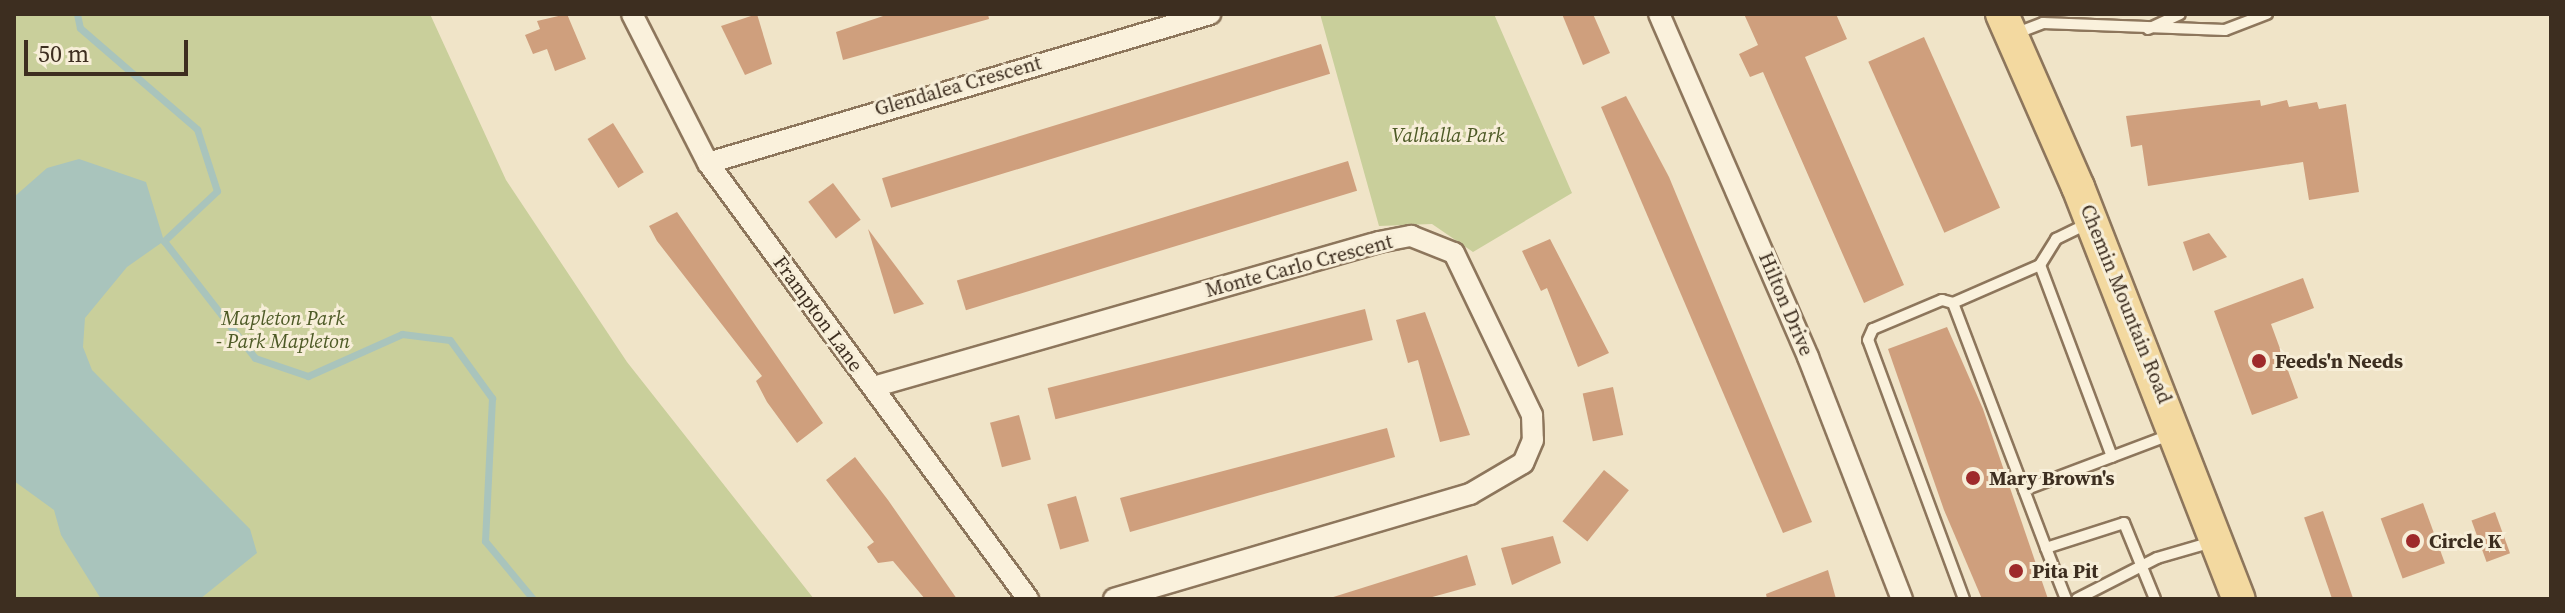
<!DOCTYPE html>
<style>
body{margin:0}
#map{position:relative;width:2565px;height:613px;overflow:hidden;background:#f0e4c8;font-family:"Source Serif 4",serif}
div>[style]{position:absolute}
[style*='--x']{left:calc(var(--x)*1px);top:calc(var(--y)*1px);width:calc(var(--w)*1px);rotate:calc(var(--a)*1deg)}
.green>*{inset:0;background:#c9cf9b}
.water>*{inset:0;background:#a9c4bc}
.stream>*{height:7px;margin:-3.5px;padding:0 3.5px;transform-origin:3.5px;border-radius:3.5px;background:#a9c4bc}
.building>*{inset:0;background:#cf9f7d;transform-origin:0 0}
.roads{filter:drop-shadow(2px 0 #8d765c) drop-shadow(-2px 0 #8d765c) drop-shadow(0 2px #8d765c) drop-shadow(0 -2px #8d765c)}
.service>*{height:10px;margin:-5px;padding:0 5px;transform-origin:5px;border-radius:5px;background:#faf1dc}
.minor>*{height:20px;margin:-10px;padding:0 10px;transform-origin:10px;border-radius:10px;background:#faf1dc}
.primary>*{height:32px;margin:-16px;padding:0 16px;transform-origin:16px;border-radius:16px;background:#f3d9a0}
.dots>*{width:22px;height:22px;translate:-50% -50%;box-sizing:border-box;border:4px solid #f7eed8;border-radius:50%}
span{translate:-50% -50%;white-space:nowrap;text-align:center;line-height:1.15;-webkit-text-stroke:6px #f7eed8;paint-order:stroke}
.street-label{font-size:20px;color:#3d2e20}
.park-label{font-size:20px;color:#4d5a26;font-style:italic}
.poi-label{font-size:20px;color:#3d2e20;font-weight:700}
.left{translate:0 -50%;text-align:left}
.frame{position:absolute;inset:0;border:16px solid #3d2e20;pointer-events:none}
.scale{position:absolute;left:24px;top:40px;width:164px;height:36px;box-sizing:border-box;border:4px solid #3d2e20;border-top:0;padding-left:10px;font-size:24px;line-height:28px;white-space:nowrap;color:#3d2e20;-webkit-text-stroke:6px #f7eed8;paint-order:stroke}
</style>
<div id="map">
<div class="green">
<div style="clip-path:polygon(14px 14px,430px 14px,506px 180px,627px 362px,814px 599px,14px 599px)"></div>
<div style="clip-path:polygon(1320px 14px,1494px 14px,1572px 193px,1473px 252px,1432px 224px,1379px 226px)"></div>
</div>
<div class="water">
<div style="clip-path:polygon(79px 159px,146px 182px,164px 241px,127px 267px,85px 318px,83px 347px,92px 370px,250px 529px,257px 553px,200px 599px,101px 599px,61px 535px,54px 510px,14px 481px,14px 197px,47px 168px)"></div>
</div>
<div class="stream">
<div style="--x:77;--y:14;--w:14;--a:78"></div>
<div style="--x:80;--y:28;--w:155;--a:40.8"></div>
<div style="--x:197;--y:129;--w:65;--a:72.1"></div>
<div style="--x:217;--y:191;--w:73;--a:136.7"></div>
<div style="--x:164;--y:241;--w:148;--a:52.1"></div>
<div style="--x:255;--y:358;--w:56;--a:18.8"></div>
<div style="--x:308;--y:376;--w:103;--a:-24.1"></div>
<div style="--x:402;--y:334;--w:48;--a:7.1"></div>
<div style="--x:450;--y:340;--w:72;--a:54.1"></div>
<div style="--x:492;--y:398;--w:143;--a:92.8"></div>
<div style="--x:485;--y:541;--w:75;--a:50.4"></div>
</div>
<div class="building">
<div style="clip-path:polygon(567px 14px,586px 59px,555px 71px,547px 49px,533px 54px,525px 35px,540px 29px,537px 21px)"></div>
<div style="clip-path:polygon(757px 14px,772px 64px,745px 75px,721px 26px)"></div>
<div style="clip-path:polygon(889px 14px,988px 14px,989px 19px,843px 60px,836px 32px)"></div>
<div style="clip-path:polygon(1562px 14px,1593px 14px,1610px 53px,1583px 65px)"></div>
<div style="clip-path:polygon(1744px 14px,1836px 14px,1847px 39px,1805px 57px,1904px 285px,1864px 303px,1763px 72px,1750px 77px,1739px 54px,1758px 45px)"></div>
<div style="left:1924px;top:37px;width:187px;height:61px;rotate:66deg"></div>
<div style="left:1321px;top:44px;width:31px;height:459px;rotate:73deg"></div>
<div style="clip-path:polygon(1626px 96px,1669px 177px,1812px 522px,1783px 533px,1601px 107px)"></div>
<div style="clip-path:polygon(2260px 100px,2261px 106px,2287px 100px,2289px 107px,2317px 102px,2319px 109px,2346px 104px,2359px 192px,2309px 200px,2303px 162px,2148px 186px,2142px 145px,2131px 147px,2126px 116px)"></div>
<div style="left:613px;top:123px;width:58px;height:30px;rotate:58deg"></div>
<div style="left:1348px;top:161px;width:31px;height:409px;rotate:73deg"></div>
<div style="left:833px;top:183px;width:46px;height:31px;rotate:53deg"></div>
<div style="clip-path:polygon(677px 212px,823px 423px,797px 443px,767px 402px,756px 381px,762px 376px,657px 241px,649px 226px)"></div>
<div style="clip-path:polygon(868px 229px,924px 304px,894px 314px)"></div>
<div style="clip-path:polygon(2209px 233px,2227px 257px,2193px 271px,2183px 242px)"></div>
<div style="clip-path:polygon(1550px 239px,1609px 353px,1578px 367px,1547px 288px,1541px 291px,1522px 251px)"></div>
<div style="clip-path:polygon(2303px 278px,2314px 308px,2271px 324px,2298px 398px,2252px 415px,2214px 311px)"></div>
<div style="left:1365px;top:309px;width:32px;height:327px;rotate:76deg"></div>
<div style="clip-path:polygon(1425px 312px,1470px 435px,1440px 442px,1418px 360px,1408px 363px,1396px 320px)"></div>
<div style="clip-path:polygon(1947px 327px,1983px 409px,2048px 599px,1982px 599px,1944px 510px,1888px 349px)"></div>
<div style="left:1613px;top:387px;width:49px;height:31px;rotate:78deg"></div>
<div style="left:1019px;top:415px;width:46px;height:30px;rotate:75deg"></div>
<div style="clip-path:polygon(1387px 428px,1395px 457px,1130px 532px,1120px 498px)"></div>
<div style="clip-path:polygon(855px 457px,888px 500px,957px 599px,925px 599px,893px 561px,878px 563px,867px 547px,874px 542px,826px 480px)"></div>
<div style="left:1604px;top:470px;width:32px;height:66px;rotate:39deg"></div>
<div style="left:1076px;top:496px;width:47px;height:30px;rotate:74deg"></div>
<div style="left:2423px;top:503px;width:64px;height:45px;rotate:70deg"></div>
<div style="left:2323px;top:511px;width:93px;height:20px;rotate:71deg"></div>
<div style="left:2495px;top:512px;width:44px;height:25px;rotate:70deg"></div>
<div style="clip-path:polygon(1553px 536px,1561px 563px,1512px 585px,1501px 548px)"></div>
<div style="clip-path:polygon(1467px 555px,1476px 585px,1425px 599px,1327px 599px)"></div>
<div style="clip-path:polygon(1828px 570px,1836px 599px,1767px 599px,1766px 594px)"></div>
</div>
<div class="roads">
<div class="service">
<div style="--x:2148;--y:29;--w:35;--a:-25"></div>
<div style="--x:2017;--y:33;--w:28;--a:-21"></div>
<div style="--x:2043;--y:23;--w:182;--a:2.2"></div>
<div style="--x:2225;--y:30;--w:45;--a:-20.9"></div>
<div style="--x:2040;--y:265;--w:205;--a:69.4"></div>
<div style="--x:1953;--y:303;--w:95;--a:-23.6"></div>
<div style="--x:2040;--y:265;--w:31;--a:-58"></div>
<div style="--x:2056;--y:239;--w:37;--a:-26"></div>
<div style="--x:2024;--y:490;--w:158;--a:-20.7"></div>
<div style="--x:2046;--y:548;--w:55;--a:68.6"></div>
<div style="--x:1964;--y:599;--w:276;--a:-110.3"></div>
<div style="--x:1868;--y:340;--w:12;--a:-66"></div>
<div style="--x:1873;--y:329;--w:75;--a:-22.8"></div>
<div style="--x:1942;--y:300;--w:11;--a:15"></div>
<div style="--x:1953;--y:303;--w:262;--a:69.2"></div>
<div style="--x:2046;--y:548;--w:82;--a:-17.8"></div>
<div style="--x:2124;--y:523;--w:82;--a:67.8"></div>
<div style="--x:2077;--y:599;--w:90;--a:-27.1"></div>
<div style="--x:2157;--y:558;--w:57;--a:-16.2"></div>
</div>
<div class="minor">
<div style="--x:632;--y:14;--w:167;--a:63"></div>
<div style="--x:708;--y:163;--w:541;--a:53.72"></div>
<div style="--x:1659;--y:14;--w:374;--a:66.5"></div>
<div style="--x:1808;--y:357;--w:260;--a:68.8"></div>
<div style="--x:708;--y:163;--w:524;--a:-16.53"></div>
<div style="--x:873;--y:387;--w:526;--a:-15.99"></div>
<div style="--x:1379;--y:242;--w:33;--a:-11"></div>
<div style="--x:1411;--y:236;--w:46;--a:21.6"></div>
<div style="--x:1454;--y:253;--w:180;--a:64.3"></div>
<div style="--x:1532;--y:415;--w:25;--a:88"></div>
<div style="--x:1533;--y:440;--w:25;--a:113"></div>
<div style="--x:1523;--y:463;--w:61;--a:149.7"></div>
<div style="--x:1470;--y:494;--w:371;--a:163.6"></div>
</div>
<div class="primary">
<div style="--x:2002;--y:14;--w:189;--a:66.3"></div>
<div style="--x:2078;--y:187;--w:442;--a:68.7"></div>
</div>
</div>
<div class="dots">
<div style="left:2259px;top:361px;background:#9e2a2b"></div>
<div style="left:1973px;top:478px;background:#9e2a2b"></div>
<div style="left:2413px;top:541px;background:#9e2a2b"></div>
<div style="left:2016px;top:571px;background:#9e2a2b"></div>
</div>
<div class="street-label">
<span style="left:958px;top:86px;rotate:-16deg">Glendalea Crescent</span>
<span style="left:1299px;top:266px;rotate:-15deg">Monte Carlo Crescent</span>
<span style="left:1786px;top:304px;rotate:67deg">Hilton Drive</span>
<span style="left:2126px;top:304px;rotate:68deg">Chemin Mountain Road</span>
<span style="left:818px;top:314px;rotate:54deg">Frampton Lane</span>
</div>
<div class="park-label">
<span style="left:1448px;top:135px">Valhalla Park</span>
<span style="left:283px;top:330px">Mapleton Park<br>- Park Mapleton</span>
</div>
<div class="poi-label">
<span class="left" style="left:2275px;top:361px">Feeds'n Needs</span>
<span class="left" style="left:1989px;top:478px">Mary Brown's</span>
<span class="left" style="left:2429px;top:541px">Circle K</span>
<span class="left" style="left:2032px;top:571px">Pita Pit</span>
</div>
<div class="frame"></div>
<div class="scale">50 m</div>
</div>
